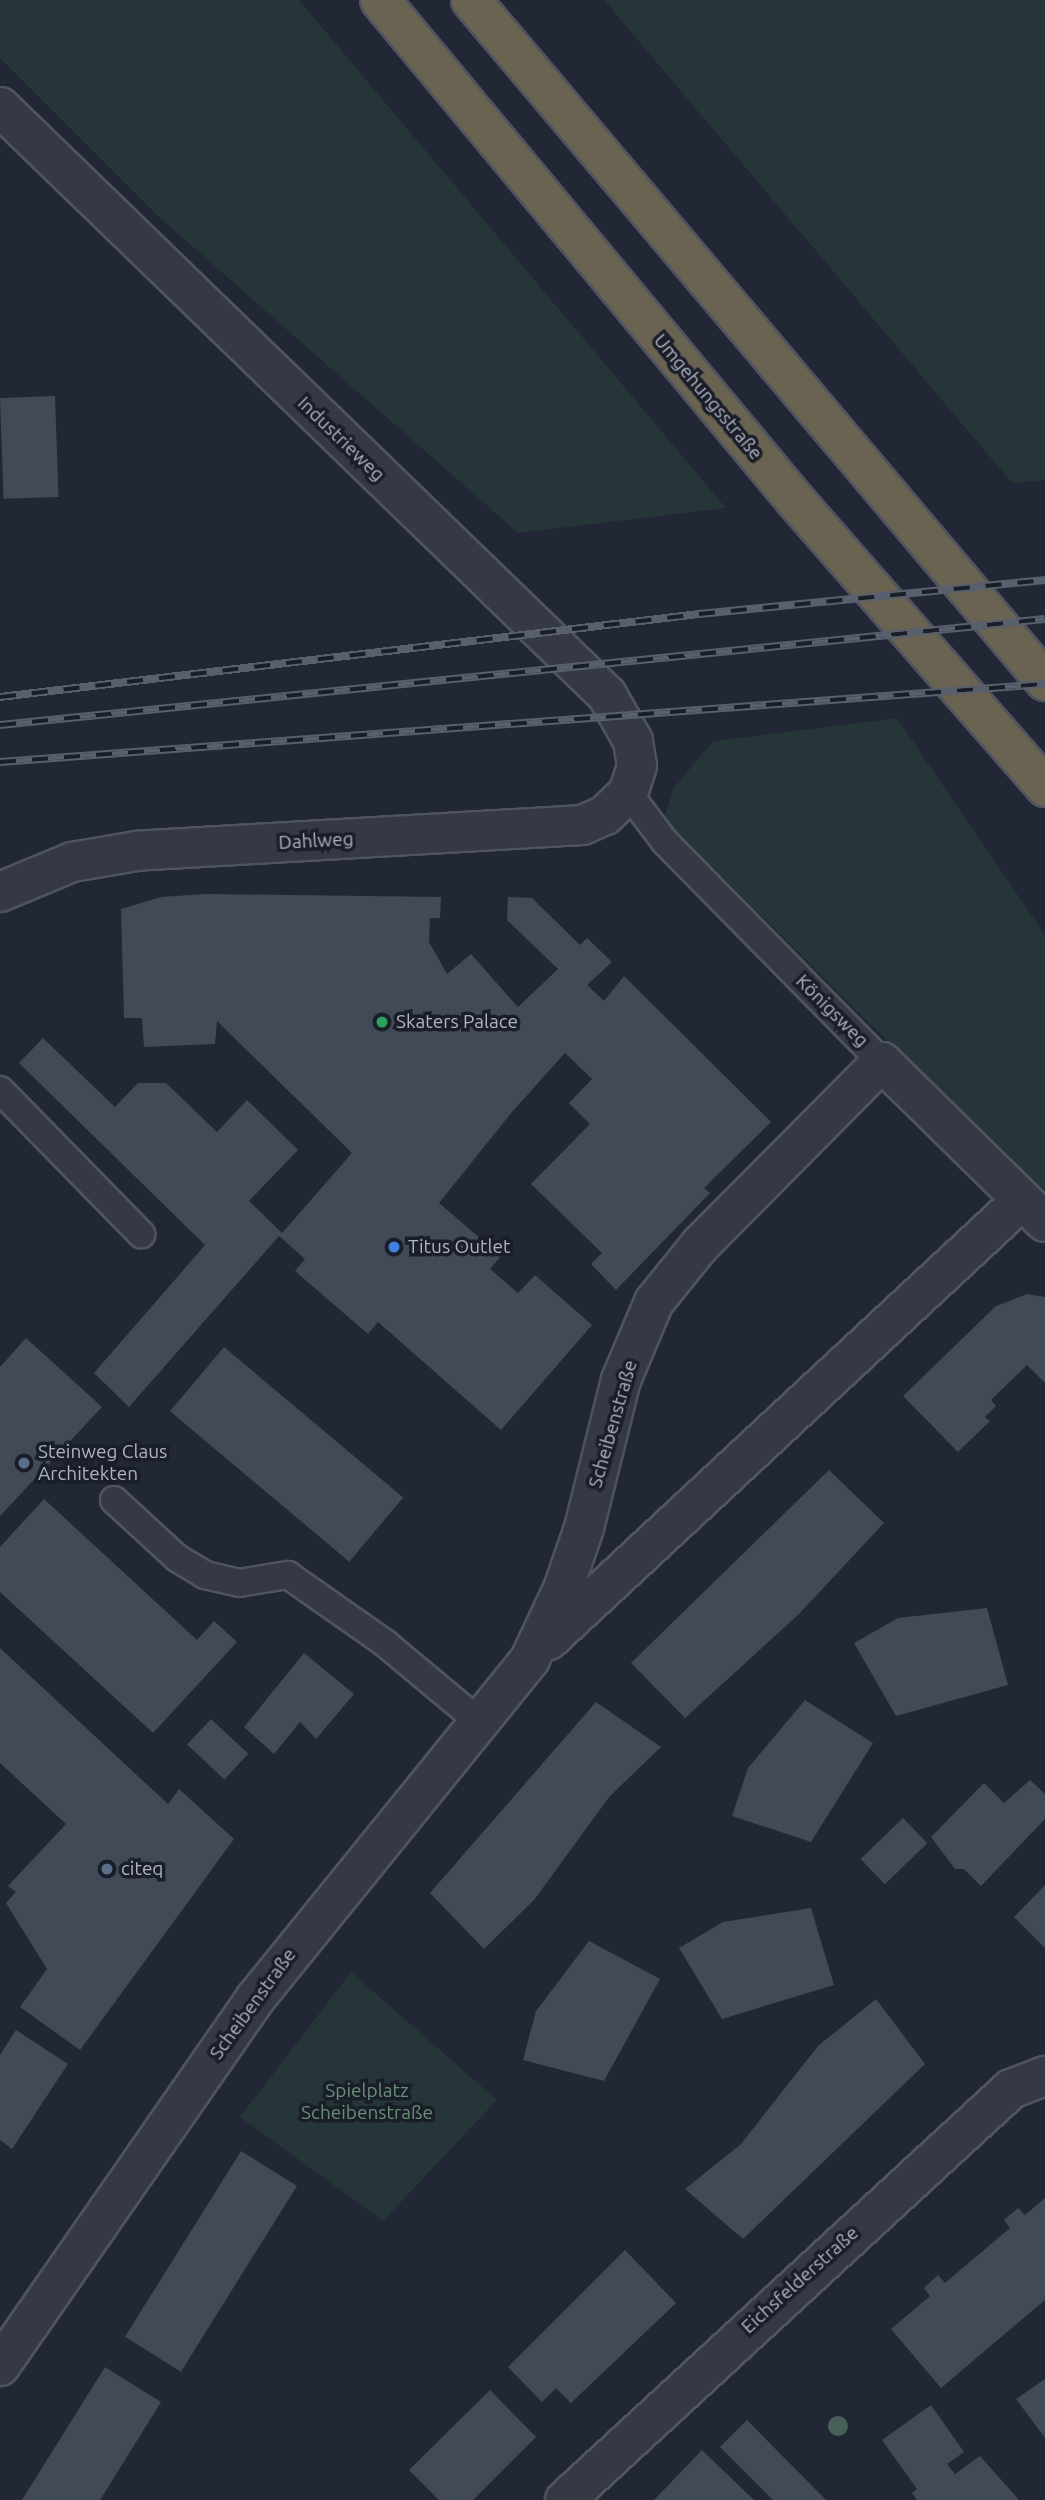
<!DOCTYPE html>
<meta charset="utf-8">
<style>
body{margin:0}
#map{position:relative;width:1045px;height:2500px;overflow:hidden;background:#212734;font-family:Ubuntu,sans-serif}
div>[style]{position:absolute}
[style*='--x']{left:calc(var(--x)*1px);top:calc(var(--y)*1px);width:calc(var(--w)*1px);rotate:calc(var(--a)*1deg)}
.green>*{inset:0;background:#263538}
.building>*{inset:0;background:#424a58;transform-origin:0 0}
.roads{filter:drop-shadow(2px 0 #4f545f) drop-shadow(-2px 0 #4f545f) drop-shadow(0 2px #4f545f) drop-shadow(0 -2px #4f545f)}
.lane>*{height:26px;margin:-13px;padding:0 13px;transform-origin:13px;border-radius:13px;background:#343945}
.street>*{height:38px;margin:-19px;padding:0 19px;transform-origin:19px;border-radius:19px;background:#343945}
.highway>*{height:38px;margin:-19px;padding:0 19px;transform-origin:19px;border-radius:19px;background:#6a6352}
.rail>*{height:8px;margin-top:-4px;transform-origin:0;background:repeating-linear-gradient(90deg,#1a1e29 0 16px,#585f6d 0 32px);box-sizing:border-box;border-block:2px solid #585f6d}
.trees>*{width:20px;height:20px;margin:-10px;border-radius:50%;background:#486058}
.dots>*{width:19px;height:19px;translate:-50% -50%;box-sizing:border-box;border:4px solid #1a1e29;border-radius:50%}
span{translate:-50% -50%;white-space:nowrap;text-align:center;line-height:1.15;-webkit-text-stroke:7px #1a1e29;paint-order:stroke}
.street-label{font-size:19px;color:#aeb4c1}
.poi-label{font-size:19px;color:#aeb4c1}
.left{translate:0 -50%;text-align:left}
.park-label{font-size:19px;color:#688f75}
</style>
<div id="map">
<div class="green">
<div style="clip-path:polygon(0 0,299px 0,726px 508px,518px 533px,160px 218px,0 58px)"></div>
<div style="clip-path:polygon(604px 0,1045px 0,1045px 480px,1012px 483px)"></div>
<div style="clip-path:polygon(897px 718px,1045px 935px,1045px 1198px,669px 824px,665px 815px,673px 789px,713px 741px)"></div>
<div style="clip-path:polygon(351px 1972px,497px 2100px,383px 2221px,240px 2117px)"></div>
</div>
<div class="building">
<div style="left:55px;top:396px;width:101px;height:55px;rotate:88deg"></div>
<div style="clip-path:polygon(206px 894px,441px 897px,440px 918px,430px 918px,429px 942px,447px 974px,471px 954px,518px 1007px,558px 969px,507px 920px,508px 897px,532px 898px,580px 945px,587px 938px,612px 962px,587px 985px,604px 1001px,624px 976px,771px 1122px,704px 1188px,710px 1193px,616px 1290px,591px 1264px,602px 1253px,531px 1184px,590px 1124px,569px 1103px,592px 1079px,565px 1053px,512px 1112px,439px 1203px,501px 1256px,490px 1269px,518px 1293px,535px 1275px,592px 1325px,501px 1430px,378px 1322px,368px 1334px,295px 1271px,305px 1259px,279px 1236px,129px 1407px,94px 1373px,205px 1245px,19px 1063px,43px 1038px,115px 1107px,138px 1083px,166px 1083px,217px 1132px,247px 1100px,298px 1150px,249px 1201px,282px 1233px,352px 1153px,217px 1021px,215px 1044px,144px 1047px,142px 1018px,124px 1018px,121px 909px,161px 897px)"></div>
<div style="clip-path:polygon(1027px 1294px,1045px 1297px,1045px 1383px,1027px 1365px,991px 1400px,996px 1406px,985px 1417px,990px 1421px,958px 1452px,903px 1396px,996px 1306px)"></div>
<div style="clip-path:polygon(26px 1338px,102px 1407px,0 1516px,0 1367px)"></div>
<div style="left:224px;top:1347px;width:234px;height:84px;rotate:40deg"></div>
<div style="clip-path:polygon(829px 1470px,884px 1523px,799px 1614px,685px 1718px,631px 1663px)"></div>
<div style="clip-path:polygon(44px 1499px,197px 1640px,214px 1621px,237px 1642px,153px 1733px,0 1592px,0 1547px)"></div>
<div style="clip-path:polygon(987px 1608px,1008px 1685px,896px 1716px,854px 1643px,898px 1618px)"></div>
<div style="clip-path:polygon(0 1648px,168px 1804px,179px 1789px,234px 1839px,80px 2050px,20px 2007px,47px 1969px,6px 1903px,16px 1892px,8px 1886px,66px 1824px,0 1763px)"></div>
<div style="clip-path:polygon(304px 1653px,354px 1694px,316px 1739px,300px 1722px,274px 1754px,244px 1727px)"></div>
<div style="clip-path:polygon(805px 1700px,873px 1743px,811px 1842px,732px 1816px,748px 1768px)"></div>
<div style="clip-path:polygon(596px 1702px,661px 1747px,610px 1796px,534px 1900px,484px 1949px,430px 1893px)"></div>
<div style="left:211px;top:1719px;width:51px;height:35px;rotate:43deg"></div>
<div style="clip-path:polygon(1030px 1780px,1045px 1794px,1045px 1819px,981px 1886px,964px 1869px,955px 1869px,931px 1837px,984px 1783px,1004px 1803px)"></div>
<div style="left:903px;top:1818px;width:35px;height:59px;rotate:46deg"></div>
<div style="clip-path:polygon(1045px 1885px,1045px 1948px,1014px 1917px)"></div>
<div style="clip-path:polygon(811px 1908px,834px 1985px,722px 2019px,679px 1948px,723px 1922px)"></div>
<div style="clip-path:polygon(589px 1941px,660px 1979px,604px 2081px,523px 2060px,536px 2011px)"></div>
<div style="clip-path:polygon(876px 1999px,925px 2064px,743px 2239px,685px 2189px,741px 2144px,818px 2046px)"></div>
<div style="clip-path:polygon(16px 2030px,68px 2064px,12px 2149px,0 2140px,0 2055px)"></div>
<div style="left:241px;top:2151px;width:66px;height:219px;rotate:32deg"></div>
<div style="clip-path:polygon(1045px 2198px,1045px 2300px,941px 2388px,891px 2329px,930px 2296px,924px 2288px,938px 2275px,945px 2283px,1010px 2228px,1004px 2220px,1018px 2208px,1025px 2215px)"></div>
<div style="clip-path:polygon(625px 2250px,676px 2303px,571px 2403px,556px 2388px,542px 2402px,508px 2367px)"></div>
<div style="clip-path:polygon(105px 2367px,161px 2402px,100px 2500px,22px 2500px)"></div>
<div style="clip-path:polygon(1045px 2379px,1045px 2438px,1016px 2399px)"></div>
<div style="clip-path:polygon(490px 2390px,536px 2437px,473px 2500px,439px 2500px,409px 2470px)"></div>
<div style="clip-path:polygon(931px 2405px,964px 2452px,947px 2464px,955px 2474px,980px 2456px,1019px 2500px,917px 2500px,912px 2493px,917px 2489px,882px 2440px)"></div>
<div style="clip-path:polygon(747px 2420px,826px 2500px,773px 2500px,720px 2447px)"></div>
<div style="clip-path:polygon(702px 2450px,754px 2500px,654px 2500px)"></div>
</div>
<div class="roads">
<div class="lane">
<div style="--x:628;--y:793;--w:61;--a:52.9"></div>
<div style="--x:665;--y:842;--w:309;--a:45.4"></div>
<div style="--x:0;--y:1090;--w:202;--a:45.6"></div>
<div style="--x:114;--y:1500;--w:86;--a:42.6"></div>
<div style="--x:177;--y:1558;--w:33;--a:31"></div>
<div style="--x:205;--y:1575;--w:35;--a:13"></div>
<div style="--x:239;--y:1583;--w:50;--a:-9.3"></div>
<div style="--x:288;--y:1575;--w:120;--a:35.1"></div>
<div style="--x:386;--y:1644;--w:120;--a:39.9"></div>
</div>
<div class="street">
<div style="--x:0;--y:107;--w:845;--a:44.09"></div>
<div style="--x:607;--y:695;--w:53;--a:60.5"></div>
<div style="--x:633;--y:741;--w:25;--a:81"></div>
<div style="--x:637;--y:766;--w:28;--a:108"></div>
<div style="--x:628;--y:793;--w:32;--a:136"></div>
<div style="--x:605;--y:815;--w:24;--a:156"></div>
<div style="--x:583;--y:825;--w:447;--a:176.7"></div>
<div style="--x:137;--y:851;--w:66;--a:170.4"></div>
<div style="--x:72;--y:862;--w:78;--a:157.4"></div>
<div style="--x:549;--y:1640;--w:646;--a:-42.93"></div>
<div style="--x:0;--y:2366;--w:447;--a:-55.2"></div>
<div style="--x:255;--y:1999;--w:437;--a:-51"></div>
<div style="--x:530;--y:1659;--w:77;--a:-64.8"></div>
<div style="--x:563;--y:1589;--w:65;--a:-71"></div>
<div style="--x:584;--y:1528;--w:153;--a:-76"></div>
<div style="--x:621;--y:1380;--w:85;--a:-67.1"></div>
<div style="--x:654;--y:1302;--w:73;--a:-51.1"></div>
<div style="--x:700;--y:1245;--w:258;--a:-45.2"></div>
<div style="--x:882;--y:1062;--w:228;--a:44.5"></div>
<div style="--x:565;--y:2500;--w:606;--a:-42.66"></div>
<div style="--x:1011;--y:2089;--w:36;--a:-21"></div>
</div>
<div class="highway">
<div style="--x:380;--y:0;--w:650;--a:50.31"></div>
<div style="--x:795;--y:500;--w:381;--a:48.9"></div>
<div style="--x:471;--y:0;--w:891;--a:49.87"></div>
</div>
</div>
<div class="rail">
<div style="--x:0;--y:697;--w:704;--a:-6.77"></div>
<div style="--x:699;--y:614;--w:348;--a:-5.6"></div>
<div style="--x:0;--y:725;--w:1050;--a:-5.79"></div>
<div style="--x:0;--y:762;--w:1048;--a:-4.27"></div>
</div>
<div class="trees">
<div style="left:838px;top:2426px"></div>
</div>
<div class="dots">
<div style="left:382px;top:1022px;background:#2e9e5b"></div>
<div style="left:394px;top:1247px;background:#3f7fe0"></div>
<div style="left:24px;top:1463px;background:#5c6f8a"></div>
<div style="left:107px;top:1869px;background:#5c6f8a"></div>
</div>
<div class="street-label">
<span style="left:708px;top:397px;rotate:50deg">Umgehungsstraße</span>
<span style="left:341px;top:439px;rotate:44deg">Industrieweg</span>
<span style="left:316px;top:841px;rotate:-3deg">Dahlweg</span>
<span style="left:832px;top:1011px;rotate:45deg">Königsweg</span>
<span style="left:613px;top:1424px;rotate:-74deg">Scheibenstraße</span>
<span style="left:253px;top:2004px;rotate:-54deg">Scheibenstraße</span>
<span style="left:800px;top:2280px;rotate:-42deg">Eichsfelderstraße</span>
</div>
<div class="poi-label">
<span class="left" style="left:396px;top:1022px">Skaters Palace</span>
<span class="left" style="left:408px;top:1247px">Titus Outlet</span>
<span class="left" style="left:38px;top:1463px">Steinweg Claus<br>Architekten</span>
<span class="left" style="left:121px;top:1869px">citeq</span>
</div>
<div class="park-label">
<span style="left:367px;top:2102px">Spielplatz<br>Scheibenstraße</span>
</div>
</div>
